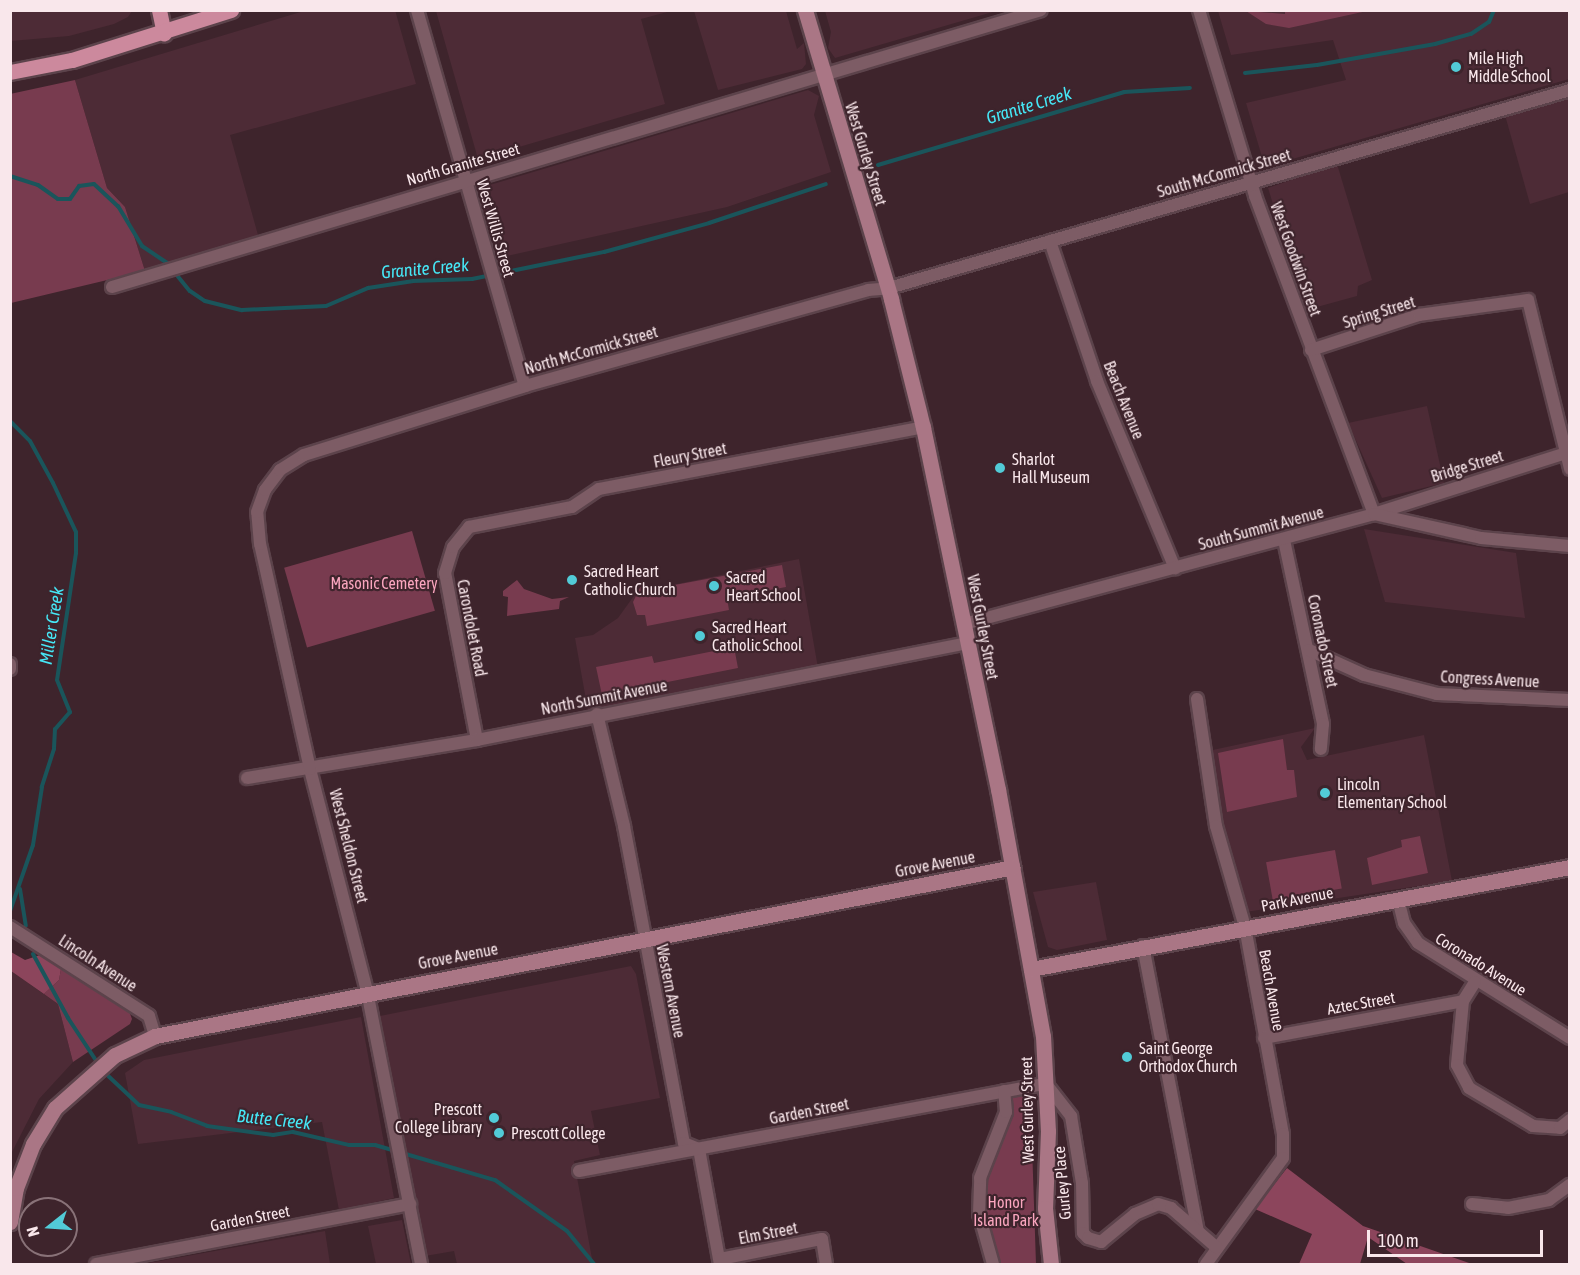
<!DOCTYPE html>
<style>
body{margin:0}
#map{position:relative;width:1580px;height:1275px;overflow:hidden;background:#3e242c;font-family:"Asap Condensed",sans-serif}
div>[style]{position:absolute}
[style*='--x']{left:calc(var(--x)*1px);top:calc(var(--y)*1px);width:calc(var(--w)*1px);rotate:calc(var(--a)*1deg)}
.built>*{inset:0;background:#4d2b36}
.green>*{inset:0;background:#783b4f;transform-origin:0 0}
.forest>*{inset:0;background:#8c455c}
.stream>*{height:4px;margin:-2px;padding:0 2px;transform-origin:2px;border-radius:2px;background:#1a555b}
.roads{filter:drop-shadow(2px 0 #5c434b) drop-shadow(-2px 0 #5c434b) drop-shadow(0 2px #5c434b) drop-shadow(0 -2px #5c434b)}
.street>*{height:12px;margin:-6px;padding:0 6px;transform-origin:6px;border-radius:6px;background:#7d5c65}
.secondary>*{height:15px;margin:-7.5px;padding:0 7.5px;transform-origin:7.5px;border-radius:7.5px;background:#aa7685}
.primary>*{height:15px;margin:-7.5px;padding:0 7.5px;transform-origin:7.5px;border-radius:7.5px;background:#cc899d}
.dots>*{width:16px;height:16px;translate:-50% -50%;box-sizing:border-box;border:3px solid #3e242c;border-radius:50%}
span{translate:-50% -50%;white-space:nowrap;text-align:center;line-height:1.15;-webkit-text-stroke:4.5px #3e242c;paint-order:stroke}
.poi-label{font-size:16px;color:#f9e7eb}
.left{translate:0 -50%;text-align:left}
.right{translate:-100% -50%;text-align:right}
.street-label{font-size:16px;color:#f9e7eb}
.park-label{font-size:16px;color:#fba6bf}
.water-label{font-size:18px;color:#46e7f6;font-style:italic}
.frame{position:absolute;inset:0;border:12px solid #f9e7eb;pointer-events:none}
.north{position:absolute;left:18px;top:1197px;width:60px;height:60px;box-sizing:border-box;background:#3e242c;border:2px solid #897278;border-radius:50%;rotate:253deg;font-size:16px;font-weight:700;line-height:24px;text-align:center;color:#f9e7eb}
.north::after{content:'';display:block;margin:auto;width:21px;height:27px;background:#52cbd7;clip-path:polygon(50% 0,100% 100%,50% 72%,0 100%)}
.scale{position:absolute;left:1367px;top:1230px;width:176px;height:27px;box-sizing:border-box;border:3px solid #f9e7eb;border-top:0;padding-left:8px;font-size:18px;line-height:21px;white-space:nowrap;color:#f9e7eb;-webkit-text-stroke:4px #3e242c;paint-order:stroke}
</style>
<div id="map">
<div class="built">
<div style="clip-path:polygon(395px 10px,416px 84px,230px 135px,258px 235px,145px 271px,125px 207px,107px 188px,75px 80px,304px 11px)"></div>
<div style="clip-path:polygon(10px 11px,11px 10px,132px 11px,128px 17px,114px 24px,69px 36px,11px 41px)"></div>
<div style="clip-path:polygon(436px 11px,671px 11px,641px 19px,665px 104px,478px 159px)"></div>
<div style="clip-path:polygon(694px 11px,786px 11px,797px 49px,804px 43px,806px 64px,802px 69px,718px 90px)"></div>
<div style="clip-path:polygon(825px 11px,825px 10px,996px 11px,835px 58px,828px 48px,831px 32px)"></div>
<div style="clip-path:polygon(1218px 11px,1569px 11px,1569px 79px,1265px 167px,1246px 103px,1346px 80px,1333px 40px,1231px 55px)"></div>
<div style="clip-path:polygon(808px 90px,819px 96px,814px 115px,831px 172px,727px 207px,498px 258px,479px 195px,483px 187px)"></div>
<div style="clip-path:polygon(1569px 97px,1569px 192px,1530px 204px,1505px 115px)"></div>
<div style="clip-path:polygon(1337px 164px,1372px 280px,1358px 286px,1357px 296px,1306px 310px,1268px 188px)"></div>
<div style="clip-path:polygon(1427px 406px,1444px 483px,1382px 498px,1348px 423px)"></div>
<div style="clip-path:polygon(1364px 529px,1516px 553px,1525px 618px,1385px 602px)"></div>
<div style="clip-path:polygon(799px 559px,818px 668px,588px 711px,575px 638px,593px 635px,618px 618px,641px 586px,647px 585px,648px 590px)"></div>
<div style="clip-path:polygon(1315px 728px,1301px 747px,1307px 760px,1424px 735px,1452px 881px,1245px 912px,1219px 825px,1208px 751px)"></div>
<div style="clip-path:polygon(1096px 882px,1107px 940px,1057px 950px,1048px 947px,1033px 892px)"></div>
<div style="clip-path:polygon(631px 966px,636px 974px,660px 1098px,591px 1111px,600px 1155px,574px 1161px,593px 1264px,457px 1264px,454px 1251px,425px 1256px,380px 1016px)"></div>
<div style="clip-path:polygon(11px 971px,58px 1004px,73px 1062px,39px 1099px,11px 1154px)"></div>
<div style="clip-path:polygon(361px 1017px,394px 1198px,339px 1210px,322px 1122px,138px 1144px,125px 1073px,144px 1060px)"></div>
<div style="clip-path:polygon(402px 1220px,411px 1264px,376px 1264px,368px 1226px)"></div>
<div style="clip-path:polygon(325px 1231px,330px 1264px,143px 1264px)"></div>
</div>
<div class="green">
<div style="clip-path:polygon(1246px 11px,1285px 14px,1285px 11px,1367px 11px,1289px 28px,1266px 24px)"></div>
<div style="clip-path:polygon(75px 80px,107px 188px,125px 207px,145px 271px,11px 303px,10px 94px)"></div>
<div style="left:412px;top:531px;width:83px;height:133px;rotate:74deg"></div>
<div style="clip-path:polygon(782px 565px,786px 587px,727px 598px,729px 610px,647px 626px,645px 615px,637px 615px,633px 602px,641px 586px,647px 585px,648px 590px)"></div>
<div style="clip-path:polygon(517px 580px,524px 589px,552px 599px,569px 597px,560px 601px,559px 609px,507px 616px,508px 597px,503px 596px,503px 591px)"></div>
<div style="clip-path:polygon(734px 647px,738px 668px,602px 695px,596px 667px,652px 656px,654px 663px)"></div>
<div style="clip-path:polygon(1283px 739px,1287px 770px,1294px 770px,1297px 797px,1227px 812px,1218px 753px)"></div>
<div style="clip-path:polygon(1420px 836px,1428px 873px,1372px 885px,1367px 858px,1402px 847px,1401px 840px)"></div>
<div style="left:1335px;top:850px;width:39px;height:70px;rotate:80deg"></div>
<div style="clip-path:polygon(61px 969px,119px 1003px,129px 1011px,132px 1019px,130px 1024px,73px 1062px,58px 1004px,44px 994px,59px 980px)"></div>
<div style="clip-path:polygon(1030px 1086px,1036px 1264px,993px 1264px,987px 1252px,980px 1178px,1006px 1112px,1004px 1091px)"></div>
</div>
<div class="forest">
<div style="clip-path:polygon(11px 952px,25px 960px,40px 955px,61px 969px,59px 980px,44px 994px,11px 971px)"></div>
<div style="clip-path:polygon(1287px 1168px,1363px 1226px,1472px 1264px,1407px 1264px,1368px 1237px,1360px 1264px,1299px 1264px,1312px 1234px,1255px 1209px)"></div>
</div>
<div class="stream">
<div style="--x:1245;--y:73;--w:72;--a:-6.3"></div>
<div style="--x:1317;--y:65;--w:120;--a:-10.1"></div>
<div style="--x:1435;--y:44;--w:37;--a:-16"></div>
<div style="--x:1471;--y:34;--w:22;--a:-34"></div>
<div style="--x:1489;--y:22;--w:13;--a:-67"></div>
<div style="--x:878;--y:165;--w:257;--a:-16.5"></div>
<div style="--x:1124;--y:92;--w:66;--a:-3.5"></div>
<div style="--x:10;--y:176;--w:29;--a:18"></div>
<div style="--x:38;--y:185;--w:24;--a:35"></div>
<div style="--x:58;--y:199;--w:12;--a:0"></div>
<div style="--x:70;--y:199;--w:16;--a:-55"></div>
<div style="--x:79;--y:186;--w:15;--a:-8"></div>
<div style="--x:94;--y:184;--w:33;--a:43"></div>
<div style="--x:118;--y:206;--w:47;--a:59"></div>
<div style="--x:142;--y:246;--w:30;--a:34"></div>
<div style="--x:167;--y:263;--w:36;--a:51"></div>
<div style="--x:190;--y:291;--w:18;--a:34"></div>
<div style="--x:205;--y:301;--w:38;--a:14"></div>
<div style="--x:242;--y:310;--w:84;--a:-2.7"></div>
<div style="--x:326;--y:306;--w:46;--a:-23.2"></div>
<div style="--x:368;--y:288;--w:46;--a:-8.8"></div>
<div style="--x:413;--y:281;--w:59;--a:-1.9"></div>
<div style="--x:472;--y:279;--w:135;--a:-11.6"></div>
<div style="--x:604;--y:252;--w:109;--a:-15.4"></div>
<div style="--x:709;--y:223;--w:123;--a:-18.4"></div>
<div style="--x:10;--y:421;--w:28;--a:45"></div>
<div style="--x:30;--y:441;--w:48;--a:61.3"></div>
<div style="--x:53;--y:483;--w:54;--a:64.9"></div>
<div style="--x:76;--y:532;--w:21;--a:90"></div>
<div style="--x:76;--y:553;--w:128;--a:98.5"></div>
<div style="--x:57;--y:680;--w:35;--a:68"></div>
<div style="--x:70;--y:712;--w:23;--a:131"></div>
<div style="--x:55;--y:729;--w:20;--a:93"></div>
<div style="--x:54;--y:749;--w:40;--a:108"></div>
<div style="--x:42;--y:787;--w:59;--a:98.8"></div>
<div style="--x:33;--y:845;--w:70;--a:109.2"></div>
<div style="--x:20;--y:889;--w:37;--a:81"></div>
<div style="--x:33;--y:954;--w:73;--a:61.3"></div>
<div style="--x:68;--y:1018;--w:56;--a:56.6"></div>
<div style="--x:104;--y:1072;--w:48;--a:43.3"></div>
<div style="--x:139;--y:1105;--w:33;--a:12"></div>
<div style="--x:171;--y:1112;--w:39;--a:21"></div>
<div style="--x:207;--y:1126;--w:67;--a:7.8"></div>
<div style="--x:273;--y:1135;--w:20;--a:-9"></div>
<div style="--x:293;--y:1132;--w:57;--a:13.1"></div>
<div style="--x:349;--y:1145;--w:26;--a:0"></div>
<div style="--x:375;--y:1145;--w:125;--a:16.3"></div>
<div style="--x:495;--y:1180;--w:88;--a:35.3"></div>
<div style="--x:567;--y:1231;--w:43;--a:50.7"></div>
</div>
<div class="roads">
<div class="street">
<div style="--x:417;--y:10;--w:391;--a:74"></div>
<div style="--x:1199;--y:10;--w:194;--a:73.2"></div>
<div style="--x:1255;--y:196;--w:340;--a:69.5"></div>
<div style="--x:1374;--y:514;--w:206;--a:-17.6"></div>
<div style="--x:1050;--y:241;--w:148;--a:71.4"></div>
<div style="--x:1097;--y:381;--w:203;--a:67.4"></div>
<div style="--x:112;--y:287;--w:969;--a:-16.6"></div>
<div style="--x:1311;--y:350;--w:114;--a:-18"></div>
<div style="--x:1419;--y:315;--w:110;--a:-7.8"></div>
<div style="--x:1528;--y:300;--w:174;--a:76"></div>
<div style="--x:1284;--y:540;--w:188;--a:78"></div>
<div style="--x:1323;--y:724;--w:25;--a:95"></div>
<div style="--x:964;--y:624;--w:424;--a:-15"></div>
<div style="--x:1374;--y:514;--w:110;--a:12.6"></div>
<div style="--x:1481;--y:538;--w:89;--a:5.1"></div>
<div style="--x:1309;--y:650;--w:60;--a:24.4"></div>
<div style="--x:1364;--y:675;--w:75;--a:14.6"></div>
<div style="--x:1437;--y:694;--w:133;--a:2.6"></div>
<div style="--x:10;--y:664;--w:5;--a:90"></div>
<div style="--x:1197;--y:699;--w:128;--a:81.5"></div>
<div style="--x:1216;--y:826;--w:105;--a:74"></div>
<div style="--x:1245;--y:927;--w:210;--a:79.6"></div>
<div style="--x:1283;--y:1134;--w:24;--a:90"></div>
<div style="--x:1283;--y:1158;--w:131;--a:126"></div>
<div style="--x:597;--y:714;--w:115;--a:76.4"></div>
<div style="--x:624;--y:826;--w:323;--a:79.3"></div>
<div style="--x:684;--y:1143;--w:16;--a:22"></div>
<div style="--x:699;--y:1149;--w:117;--a:79.7"></div>
<div style="--x:477;--y:740;--w:170;--a:-100.8"></div>
<div style="--x:445;--y:573;--w:27;--a:-73"></div>
<div style="--x:453;--y:547;--w:26;--a:-51"></div>
<div style="--x:469;--y:527;--w:105;--a:-11"></div>
<div style="--x:572;--y:507;--w:32;--a:-34"></div>
<div style="--x:599;--y:489;--w:330;--a:-10.8"></div>
<div style="--x:247;--y:778;--w:233;--a:-9.4"></div>
<div style="--x:477;--y:740;--w:500;--a:-11.18"></div>
<div style="--x:1398;--y:899;--w:25;--a:76"></div>
<div style="--x:1404;--y:923;--w:24;--a:55"></div>
<div style="--x:1418;--y:943;--w:179;--a:32"></div>
<div style="--x:10;--y:927;--w:165;--a:32.6"></div>
<div style="--x:149;--y:1016;--w:21;--a:73"></div>
<div style="--x:1143;--y:946;--w:290;--a:79.1"></div>
<div style="--x:1475;--y:982;--w:22;--a:122"></div>
<div style="--x:1463;--y:1001;--w:64;--a:95.4"></div>
<div style="--x:1457;--y:1065;--w:26;--a:62"></div>
<div style="--x:1469;--y:1088;--w:74;--a:30.7"></div>
<div style="--x:1533;--y:1126;--w:27;--a:4"></div>
<div style="--x:1560;--y:1128;--w:13;--a:-39"></div>
<div style="--x:1264;--y:1038;--w:202;--a:-10.5"></div>
<div style="--x:579;--y:1171;--w:475;--a:-10.6"></div>
<div style="--x:1046;--y:1084;--w:41;--a:52"></div>
<div style="--x:1071;--y:1116;--w:68;--a:80.7"></div>
<div style="--x:1082;--y:1183;--w:50;--a:88.9"></div>
<div style="--x:1083;--y:1233;--w:7;--a:45"></div>
<div style="--x:1088;--y:1238;--w:14;--a:17"></div>
<div style="--x:1101;--y:1242;--w:44;--a:-39.5"></div>
<div style="--x:1135;--y:1214;--w:25;--a:-23"></div>
<div style="--x:1158;--y:1204;--w:14;--a:17"></div>
<div style="--x:1171;--y:1208;--w:60;--a:40.9"></div>
<div style="--x:1472;--y:1204;--w:36;--a:6"></div>
<div style="--x:1508;--y:1208;--w:42;--a:-11"></div>
<div style="--x:1549;--y:1200;--w:26;--a:-36"></div>
<div style="--x:720;--y:1259;--w:104;--a:-11.1"></div>
<div style="--x:822;--y:1239;--w:25;--a:81"></div>
<div style="--x:96;--y:1264;--w:320;--a:-10.8"></div>
<div style="--x:421;--y:1264;--w:278;--a:-101.2"></div>
<div style="--x:367;--y:991;--w:229;--a:-104.4"></div>
<div style="--x:310;--y:769;--w:230;--a:-102.5"></div>
<div style="--x:260;--y:544;--w:32;--a:-95"></div>
<div style="--x:257;--y:512;--w:23;--a:-70"></div>
<div style="--x:265;--y:490;--w:25;--a:-53"></div>
<div style="--x:280;--y:470;--w:28;--a:-32"></div>
<div style="--x:304;--y:455;--w:232;--a:-17.3"></div>
<div style="--x:525;--y:386;--w:356;--a:-15.6"></div>
<div style="--x:868;--y:290;--w:21;--a:-5"></div>
<div style="--x:889;--y:288;--w:709;--a:-16.21"></div>
<div style="--x:993;--y:1264;--w:52;--a:-105.6"></div>
<div style="--x:979;--y:1214;--w:36;--a:-88"></div>
<div style="--x:980;--y:1178;--w:71;--a:-68.5"></div>
<div style="--x:1006;--y:1112;--w:21;--a:-95"></div>
</div>
<div class="secondary">
<div style="--x:805;--y:10;--w:302;--a:73.4"></div>
<div style="--x:891;--y:299;--w:132;--a:76"></div>
<div style="--x:923;--y:427;--w:370;--a:78.3"></div>
<div style="--x:998;--y:789;--w:251;--a:79.7"></div>
<div style="--x:1043;--y:1036;--w:95;--a:87"></div>
<div style="--x:1048;--y:1131;--w:77;--a:92.2"></div>
<div style="--x:1045;--y:1208;--w:56;--a:83.9"></div>
<div style="--x:1031;--y:969;--w:549;--a:-10.72"></div>
<div style="--x:10;--y:1222;--w:35;--a:-80"></div>
<div style="--x:16;--y:1188;--w:47;--a:-68.9"></div>
<div style="--x:33;--y:1144;--w:42;--a:-58.6"></div>
<div style="--x:55;--y:1108;--w:80;--a:-41.5"></div>
<div style="--x:115;--y:1055;--w:44;--a:-25.4"></div>
<div style="--x:155;--y:1036;--w:874;--a:-11.14"></div>
</div>
<div class="primary">
<div style="--x:159;--y:10;--w:24;--a:78"></div>
<div style="--x:10;--y:72;--w:63;--a:-11"></div>
<div style="--x:72;--y:60;--w:167;--a:-17.5"></div>
</div>
</div>
<div class="dots">
<div style="left:1456px;top:67px;background:#52cbd7"></div>
<div style="left:1000px;top:468px;background:#52cbd7"></div>
<div style="left:572px;top:580px;background:#52cbd7"></div>
<div style="left:714px;top:586px;background:#52cbd7"></div>
<div style="left:700px;top:636px;background:#52cbd7"></div>
<div style="left:1325px;top:793px;background:#52cbd7"></div>
<div style="left:1127px;top:1057px;background:#52cbd7"></div>
<div style="left:494px;top:1118px;background:#52cbd7"></div>
<div style="left:499px;top:1133px;background:#52cbd7"></div>
</div>
<div class="poi-label">
<span class="left" style="left:1468px;top:67px">Mile High<br>Middle School</span>
<span class="left" style="left:1012px;top:468px">Sharlot<br>Hall Museum</span>
<span class="left" style="left:584px;top:580px">Sacred Heart<br>Catholic Church</span>
<span class="left" style="left:726px;top:586px">Sacred<br>Heart School</span>
<span class="left" style="left:712px;top:636px">Sacred Heart<br>Catholic School</span>
<span class="left" style="left:1337px;top:793px">Lincoln<br>Elementary School</span>
<span class="left" style="left:1139px;top:1057px">Saint George<br>Orthodox Church</span>
<span class="right" style="left:482px;top:1118px">Prescott<br>College Library</span>
<span class="left" style="left:511px;top:1133px">Prescott College</span>
</div>
<div class="street-label">
<span style="left:866px;top:154px;rotate:73deg">West Gurley Street</span>
<span style="left:463px;top:164px;rotate:-16deg">North Granite Street</span>
<span style="left:1224px;top:173px;rotate:-16deg">South McCormick Street</span>
<span style="left:496px;top:228px;rotate:74deg">West Willis Street</span>
<span style="left:1296px;top:259px;rotate:70deg">West Goodwin Street</span>
<span style="left:1379px;top:312px;rotate:-17deg">Spring Street</span>
<span style="left:591px;top:350px;rotate:-16deg">North McCormick Street</span>
<span style="left:1124px;top:400px;rotate:68deg">Beach Avenue</span>
<span style="left:690px;top:455px;rotate:-11deg">Fleury Street</span>
<span style="left:1467px;top:466px;rotate:-17deg">Bridge Street</span>
<span style="left:1261px;top:528px;rotate:-15deg">South Summit Avenue</span>
<span style="left:983px;top:627px;rotate:79deg">West Gurley Street</span>
<span style="left:472px;top:628px;rotate:79deg">Carondolet Road</span>
<span style="left:1323px;top:641px;rotate:78deg">Coronado Street</span>
<span style="left:1490px;top:679px;rotate:3deg">Congress Avenue</span>
<span style="left:604px;top:697px;rotate:-11deg">North Summit Avenue</span>
<span style="left:349px;top:846px;rotate:76deg">West Sheldon Street</span>
<span style="left:935px;top:864px;rotate:-11deg">Grove Avenue</span>
<span style="left:1297px;top:899px;rotate:-11deg">Park Avenue</span>
<span style="left:458px;top:956px;rotate:-11deg">Grove Avenue</span>
<span style="left:98px;top:963px;rotate:33deg">Lincoln Avenue</span>
<span style="left:1481px;top:964px;rotate:32deg">Coronado Avenue</span>
<span style="left:1272px;top:990px;rotate:80deg">Beach Avenue</span>
<span style="left:671px;top:991px;rotate:79deg">Western Avenue</span>
<span style="left:1361px;top:1003px;rotate:-10deg">Aztec Street</span>
<span style="left:1027px;top:1110px;rotate:-91deg">West Gurley Street</span>
<span style="left:809px;top:1111px;rotate:-11deg">Garden Street</span>
<span style="left:1062px;top:1183px;rotate:-95deg">Gurley Place</span>
<span style="left:250px;top:1218px;rotate:-11deg">Garden Street</span>
<span style="left:768px;top:1233px;rotate:-11deg">Elm Street</span>
</div>
<div class="park-label">
<span style="left:384px;top:583px">Masonic Cemetery</span>
<span style="left:1006px;top:1211px">Honor<br>Island Park</span>
</div>
<div class="water-label">
<span style="left:1029px;top:106px;rotate:-17deg">Granite Creek</span>
<span style="left:425px;top:269px;rotate:-5deg">Granite Creek</span>
<span style="left:52px;top:626px;rotate:-81deg">Miller Creek</span>
<span style="left:274px;top:1120px;rotate:6deg">Butte Creek</span>
</div>
<div class="frame"></div>
<div class="north">N</div>
<div class="scale">100 m</div>
</div>
